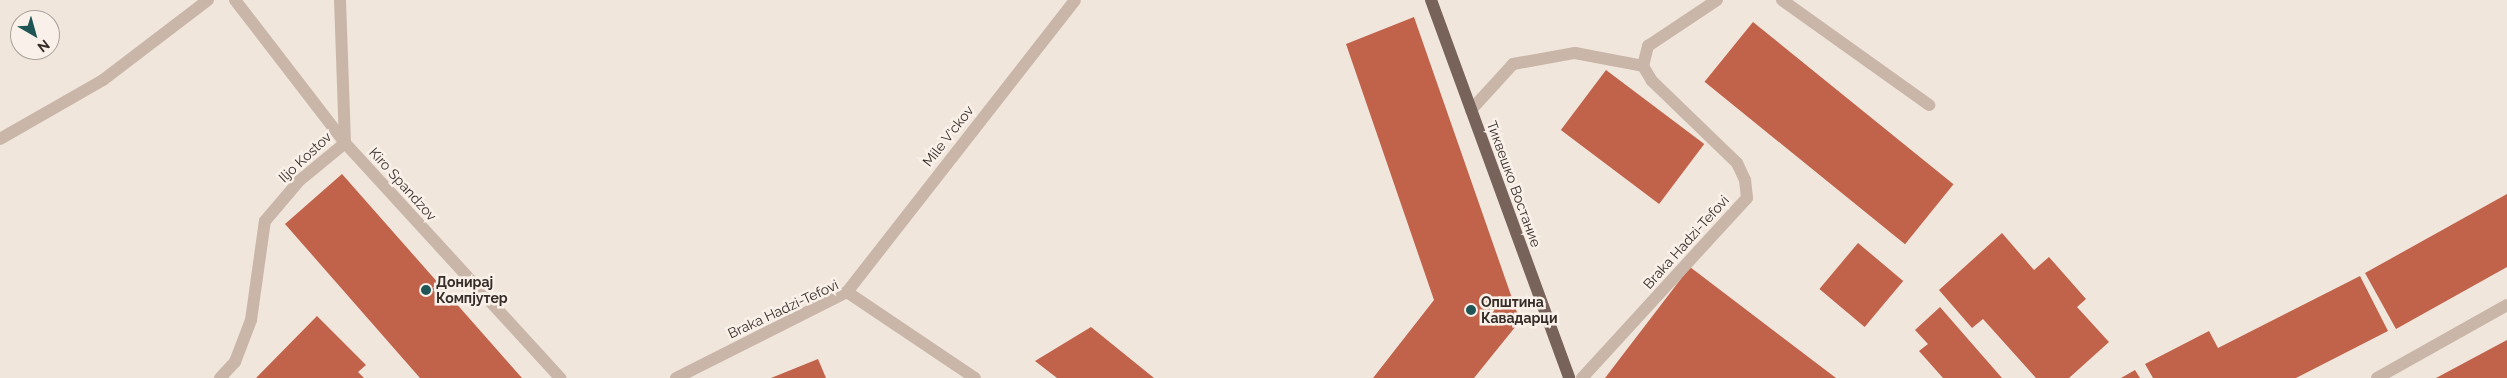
<!DOCTYPE html>
<meta charset="utf-8">
<style>
body{margin:0}
#map{position:relative;width:2507px;height:378px;overflow:hidden;background:#f1e6dc;font-family:Raleway,sans-serif}
div>[style]{position:absolute}
[style*='--x']{left:calc(var(--x)*1px);top:calc(var(--y)*1px);width:calc(var(--w)*1px);rotate:calc(var(--a)*1deg)}
.building>*{inset:0;background:#c1624b;transform-origin:0 0}
.minor>*{height:12px;margin:-6px;padding:0 6px;transform-origin:6px;border-radius:6px;background:#c9b6a9}
.major>*{height:12px;margin:-6px;padding:0 6px;transform-origin:6px;border-radius:6px;background:#77635a}
.dots>*{width:14px;height:14px;translate:-50% -50%;box-sizing:border-box;border:2px solid #f9f1e9;border-radius:50%}
span{translate:-50% -50%;white-space:nowrap;text-align:center;line-height:1.15;-webkit-text-stroke:5px #f9f1e9;paint-order:stroke}
.street-label{font-size:14px;color:#362c28}
.poi-label{font-size:14px;color:#362c28;font-weight:700}
.left{translate:0 -50%;text-align:left}
.north{position:absolute;left:10px;top:10px;width:50px;height:50px;box-sizing:border-box;background:#f9f1e9;border:1px solid #aba29c;border-radius:50%;rotate:142deg;font-size:14px;font-weight:700;line-height:20px;text-align:center;color:#362c28}
.north::after{content:'';display:block;margin:auto;width:18px;height:22px;background:#205556;clip-path:polygon(50% 0,100% 100%,50% 72%,0 100%)}
</style>
<div id="map">
<div class="building">
<div style="clip-path:polygon(1414px 17px,1520px 321px,1474px 378px,1373px 378px,1434px 300px,1346px 44px)"></div>
<div style="left:1753px;top:22px;width:258px;height:77px;rotate:39deg"></div>
<div style="left:1606px;top:70px;width:123px;height:75px;rotate:37deg"></div>
<div style="clip-path:polygon(342px 174px,522px 378px,420px 378px,285px 224px)"></div>
<div style="clip-path:polygon(2507px 194px,2507px 267px,2396px 329px,2365px 273px)"></div>
<div style="clip-path:polygon(2002px 233px,2034px 270px,2049px 257px,2086px 299px,2077px 307px,2109px 342px,2069px 378px,2036px 378px,1983px 319px,1972px 328px,1939px 290px)"></div>
<div style="left:1858px;top:243px;width:59px;height:60px;rotate:40deg"></div>
<div style="clip-path:polygon(1690px 267px,1836px 378px,1605px 378px)"></div>
<div style="clip-path:polygon(2360px 276px,2388px 331px,2296px 378px,2153px 378px,2145px 364px,2209px 331px,2218px 348px)"></div>
<div style="clip-path:polygon(1940px 307px,1967px 338px,2002px 378px,1943px 378px,1919px 351px,1928px 344px,1915px 330px)"></div>
<div style="clip-path:polygon(317px 316px,366px 365px,358px 372px,364px 378px,256px 378px)"></div>
<div style="clip-path:polygon(1091px 327px,1154px 378px,1057px 378px,1035px 361px)"></div>
<div style="clip-path:polygon(2507px 340px,2507px 378px,2436px 378px)"></div>
<div style="clip-path:polygon(818px 359px,826px 378px,771px 378px)"></div>
<div style="clip-path:polygon(2135px 370px,2140px 378px,2121px 378px)"></div>
</div>
<div class="minor">
<div style="--x:235;--y:0;--w:180;--a:52.4"></div>
<div style="--x:345;--y:143;--w:319;--a:47.5"></div>
<div style="--x:1782;--y:0;--w:181;--a:35.5"></div>
<div style="--x:1471;--y:110;--w:62;--a:-47.6"></div>
<div style="--x:1513;--y:64;--w:63;--a:-10.1"></div>
<div style="--x:1575;--y:53;--w:69;--a:10.8"></div>
<div style="--x:0;--y:139;--w:119;--a:-29.8"></div>
<div style="--x:103;--y:80;--w:132;--a:-37.3"></div>
<div style="--x:847;--y:292;--w:154;--a:33.9"></div>
<div style="--x:220;--y:378;--w:22;--a:-47"></div>
<div style="--x:235;--y:362;--w:45;--a:-69.1"></div>
<div style="--x:251;--y:320;--w:100;--a:-82"></div>
<div style="--x:265;--y:221;--w:52;--a:-49.6"></div>
<div style="--x:299;--y:181;--w:60;--a:-39.6"></div>
<div style="--x:345;--y:143;--w:143;--a:-92"></div>
<div style="--x:676;--y:378;--w:191;--a:-26.7"></div>
<div style="--x:847;--y:292;--w:370;--a:-52"></div>
<div style="--x:1582;--y:378;--w:244;--a:-47.5"></div>
<div style="--x:1747;--y:198;--w:18;--a:-96"></div>
<div style="--x:1745;--y:180;--w:19;--a:-115"></div>
<div style="--x:1737;--y:163;--w:118;--a:-136"></div>
<div style="--x:1652;--y:81;--w:17;--a:-121"></div>
<div style="--x:1643;--y:66;--w:21;--a:-76"></div>
<div style="--x:1648;--y:46;--w:83;--a:-33.7"></div>
<div style="--x:2377;--y:378;--w:149;--a:-29.3"></div>
</div>
<div class="major">
<div style="--x:1431;--y:0;--w:402;--a:69.9"></div>
</div>
<div class="dots">
<div style="left:426px;top:290px;background:#205556"></div>
<div style="left:1471px;top:310px;background:#205556"></div>
</div>
<div class="street-label">
<span style="left:948px;top:136px;rotate:-52deg">Mile V'ckov</span>
<span style="left:305px;top:157px;rotate:-43deg">Iljo Kostov</span>
<span style="left:403px;top:184px;rotate:48deg">Kiro Spandzov</span>
<span style="left:1514px;top:184px;rotate:70deg">Тиквешко Востание</span>
<span style="left:1686px;top:242px;rotate:-48deg">Braka Hadzi-Tefovi</span>
<span style="left:783px;top:309px;rotate:-25deg">Braka Hadzi-Tefovi</span>
</div>
<div class="poi-label">
<span class="left" style="left:436px;top:290px">Донирај<br>Компјутер</span>
<span class="left" style="left:1481px;top:310px">Општина<br>Кавадарци</span>
</div>
<div class="north">N</div>
</div>
